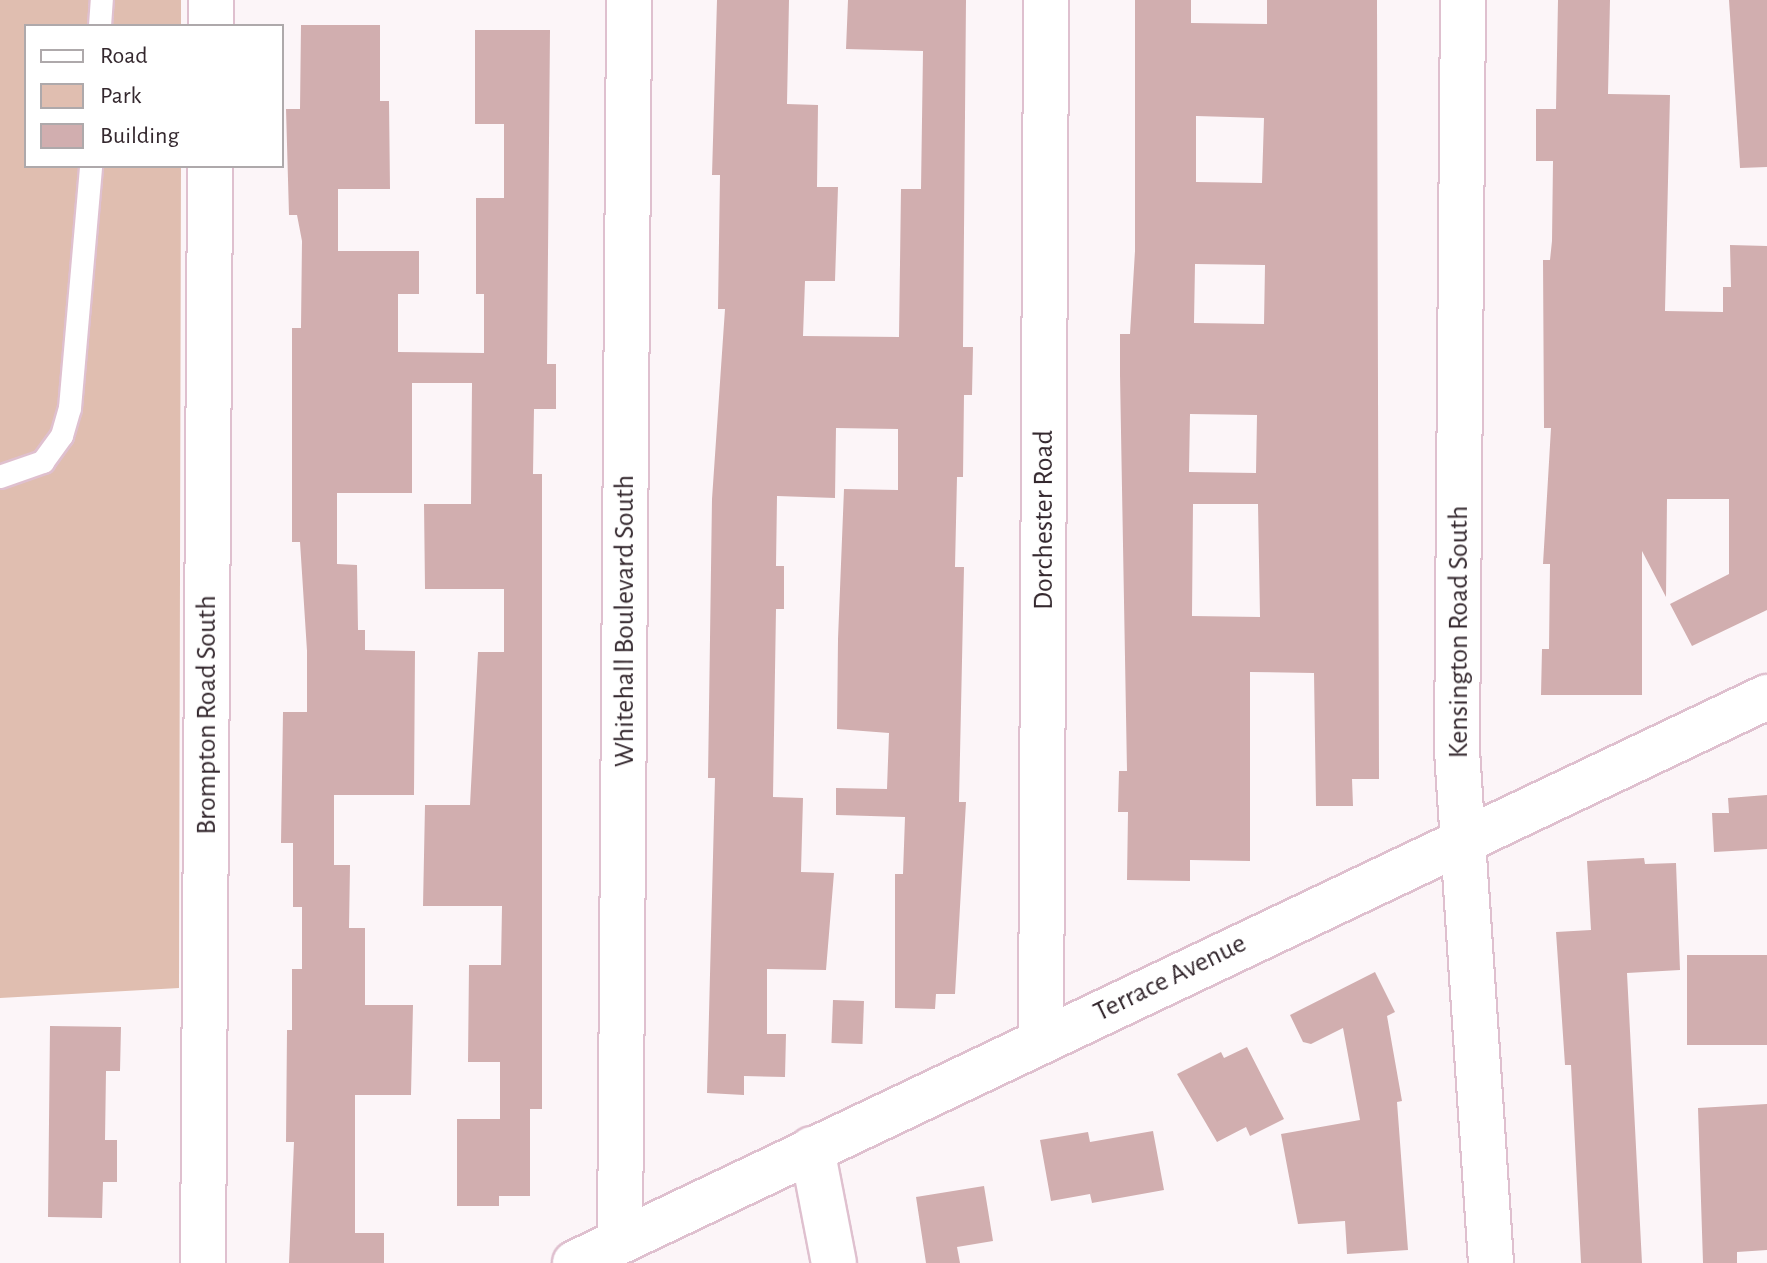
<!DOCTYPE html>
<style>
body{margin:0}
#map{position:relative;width:1767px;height:1263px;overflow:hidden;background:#fcf5f8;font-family:"Alegreya Sans",sans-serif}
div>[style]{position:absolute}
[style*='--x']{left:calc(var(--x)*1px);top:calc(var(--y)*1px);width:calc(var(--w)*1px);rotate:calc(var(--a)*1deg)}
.green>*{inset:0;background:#e0beb0}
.building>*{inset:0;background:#d1aeaf;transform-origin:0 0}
.roads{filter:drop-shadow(2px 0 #dfc0cf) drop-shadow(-2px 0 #dfc0cf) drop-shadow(0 2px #dfc0cf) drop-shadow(0 -2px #dfc0cf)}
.service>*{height:22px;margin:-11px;padding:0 11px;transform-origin:11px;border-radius:11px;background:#fff}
.minor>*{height:44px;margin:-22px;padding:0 22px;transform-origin:22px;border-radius:22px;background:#fff}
span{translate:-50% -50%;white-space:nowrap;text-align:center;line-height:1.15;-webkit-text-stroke:8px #fff;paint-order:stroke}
.street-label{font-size:28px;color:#34282e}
.legend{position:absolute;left:24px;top:24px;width:260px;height:144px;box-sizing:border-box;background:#fff;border:2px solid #aea9ab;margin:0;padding:10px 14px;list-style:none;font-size:24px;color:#34282e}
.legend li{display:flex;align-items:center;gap:16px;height:40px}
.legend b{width:40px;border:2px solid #aea9ab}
</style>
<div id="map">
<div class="green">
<div style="clip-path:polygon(0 0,181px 0,181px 26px,26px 26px,26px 166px,181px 166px,179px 988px,0 998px)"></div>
</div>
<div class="building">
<div style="clip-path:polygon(717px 0,789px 0,787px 104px,818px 105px,817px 187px,838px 187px,835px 281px,805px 281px,803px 336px,899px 337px,901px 189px,921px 189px,923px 51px,846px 49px,848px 0,966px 0,963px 347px,973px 347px,972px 395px,964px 395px,963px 477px,957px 477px,955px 567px,964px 567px,959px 802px,966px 802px,955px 994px,936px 994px,935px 1009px,895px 1008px,895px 874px,903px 874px,905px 817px,836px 815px,836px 788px,887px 789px,889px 733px,837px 729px,838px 639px,844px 489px,898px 490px,898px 429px,836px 428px,835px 498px,777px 496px,776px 566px,784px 566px,784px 609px,776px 609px,773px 797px,803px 798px,801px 872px,834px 873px,826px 970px,767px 969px,767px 1034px,786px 1034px,785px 1077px,744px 1076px,744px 1095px,707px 1093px,715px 778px,708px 778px,712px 499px,725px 309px,718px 309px,720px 175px,712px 175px)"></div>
<div style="clip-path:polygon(evenodd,1135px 0,1191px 0,1191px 23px,1267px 24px,1267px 0,1377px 0,1379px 779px,1352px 779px,1353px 806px,1316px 806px,1314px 673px,1250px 672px,1250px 861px,1190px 860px,1190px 881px,1127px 880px,1128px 812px,1118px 812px,1119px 771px,1127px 771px,1120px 375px,1120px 334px,1130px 334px,1135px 251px,1135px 0,1196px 116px,1264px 118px,1262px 183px,1196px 182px,1196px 116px,1135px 0,1195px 264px,1265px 265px,1264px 324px,1194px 323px,1195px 264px,1135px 0,1190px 414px,1257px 415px,1256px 473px,1189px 472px,1190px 414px,1135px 0,1193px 504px,1258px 504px,1260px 617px,1192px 616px,1193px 504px)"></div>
<div style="clip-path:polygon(1558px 0,1610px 0,1608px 94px,1670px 95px,1665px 311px,1723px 312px,1723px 287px,1731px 287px,1730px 245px,1767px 246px,1767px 610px,1692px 646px,1670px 604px,1729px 574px,1729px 499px,1667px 499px,1666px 597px,1642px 551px,1642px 695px,1541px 695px,1542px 649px,1549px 649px,1550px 564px,1543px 564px,1551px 428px,1544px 428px,1543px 260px,1550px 260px,1552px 241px,1553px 161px,1536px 161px,1536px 109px,1556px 109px)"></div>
<div style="clip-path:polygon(1729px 0,1767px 0,1767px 167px,1740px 168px)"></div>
<div style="clip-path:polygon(301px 25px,380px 25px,380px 101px,389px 101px,390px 189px,338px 189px,338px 251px,419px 251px,419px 294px,398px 294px,398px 352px,484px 353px,484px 294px,476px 294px,476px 198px,504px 198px,504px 124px,475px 124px,475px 30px,550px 30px,547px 364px,556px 364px,556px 409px,534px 409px,533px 474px,542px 474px,542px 1109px,530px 1109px,530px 1196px,499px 1196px,499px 1206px,457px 1206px,457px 1119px,500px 1119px,500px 1062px,468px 1062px,469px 965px,501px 965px,502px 906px,423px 906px,425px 805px,470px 805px,478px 652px,504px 652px,504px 589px,425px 589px,424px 504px,471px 504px,472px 383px,412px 383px,412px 493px,337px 493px,337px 564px,357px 565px,358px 630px,365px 630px,365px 650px,415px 651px,414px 795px,334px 795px,334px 865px,350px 865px,349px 928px,365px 928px,365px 1005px,413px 1005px,411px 1095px,355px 1095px,355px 1233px,384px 1233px,384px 1263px,289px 1263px,294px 1142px,286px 1142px,287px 1030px,292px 1030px,292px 969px,302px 969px,302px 907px,293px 907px,293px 843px,281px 843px,283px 712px,307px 712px,307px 651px,300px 542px,292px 542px,292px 328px,301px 328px,302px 241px,297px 215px,289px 215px,286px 109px,300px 109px)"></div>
<div style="clip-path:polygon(1767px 795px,1767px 849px,1714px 852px,1712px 813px,1729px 813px,1728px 798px)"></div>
<div style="clip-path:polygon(1644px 858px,1645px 864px,1676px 863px,1680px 970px,1627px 973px,1642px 1263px,1581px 1263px,1571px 1065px,1565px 1065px,1556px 932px,1591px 930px,1587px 861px)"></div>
<div style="left:1767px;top:955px;width:90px;height:80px;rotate:90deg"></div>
<div style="clip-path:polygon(1375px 972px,1395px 1012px,1387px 1016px,1402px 1101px,1397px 1102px,1408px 1250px,1347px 1254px,1345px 1221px,1298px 1224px,1281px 1134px,1360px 1120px,1343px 1028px,1311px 1044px,1303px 1042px,1290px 1015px)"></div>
<div style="left:833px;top:1000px;width:31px;height:43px;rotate:2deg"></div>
<div style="clip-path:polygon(50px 1026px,121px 1027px,120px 1071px,106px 1071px,105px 1140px,117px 1140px,117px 1182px,103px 1182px,102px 1218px,48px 1217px)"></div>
<div style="clip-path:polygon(1247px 1047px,1284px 1119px,1250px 1136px,1246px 1127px,1217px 1142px,1177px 1074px,1221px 1052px,1224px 1058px)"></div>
<div style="clip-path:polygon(1767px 1104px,1767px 1250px,1737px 1252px,1737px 1263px,1703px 1263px,1698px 1108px)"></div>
<div style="clip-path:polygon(1153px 1131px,1164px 1190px,1092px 1203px,1090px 1194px,1051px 1201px,1040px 1140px,1088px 1132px,1090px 1142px)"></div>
<div style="clip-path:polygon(984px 1186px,993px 1241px,957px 1247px,960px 1263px,926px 1263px,916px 1197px)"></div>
</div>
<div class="roads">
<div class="service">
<div style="--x:100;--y:26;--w:26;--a:-86"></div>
<div style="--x:0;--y:477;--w:46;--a:-19.2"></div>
<div style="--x:43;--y:462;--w:32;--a:-54"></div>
<div style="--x:62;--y:436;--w:29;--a:-74"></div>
<div style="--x:70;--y:408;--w:243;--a:-85"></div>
</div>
<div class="minor">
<div style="--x:1463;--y:0;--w:751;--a:90.46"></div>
<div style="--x:1457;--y:751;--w:513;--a:86.2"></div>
<div style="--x:211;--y:26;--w:26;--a:-90"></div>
<div style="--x:1041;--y:1039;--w:1039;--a:-89.72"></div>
<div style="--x:812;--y:1149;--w:116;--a:79.1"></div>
<div style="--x:620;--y:1241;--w:1241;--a:-89.58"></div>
<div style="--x:203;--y:1263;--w:1097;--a:-89.63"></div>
<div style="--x:575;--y:1263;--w:1320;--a:-25.4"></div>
</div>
</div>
<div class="street-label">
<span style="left:1044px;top:520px;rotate:-90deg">Dorchester Road</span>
<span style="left:625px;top:621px;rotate:-90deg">Whitehall Boulevard South</span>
<span style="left:1459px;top:632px;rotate:-90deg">Kensington Road South</span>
<span style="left:207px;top:715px;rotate:-90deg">Brompton Road South</span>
<span style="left:1170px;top:978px;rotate:-26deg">Terrace Avenue</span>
</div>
<ul class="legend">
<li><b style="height:10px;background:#fff"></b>Road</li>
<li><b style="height:22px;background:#e0beb0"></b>Park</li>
<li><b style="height:22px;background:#d1aeaf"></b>Building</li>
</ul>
</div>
